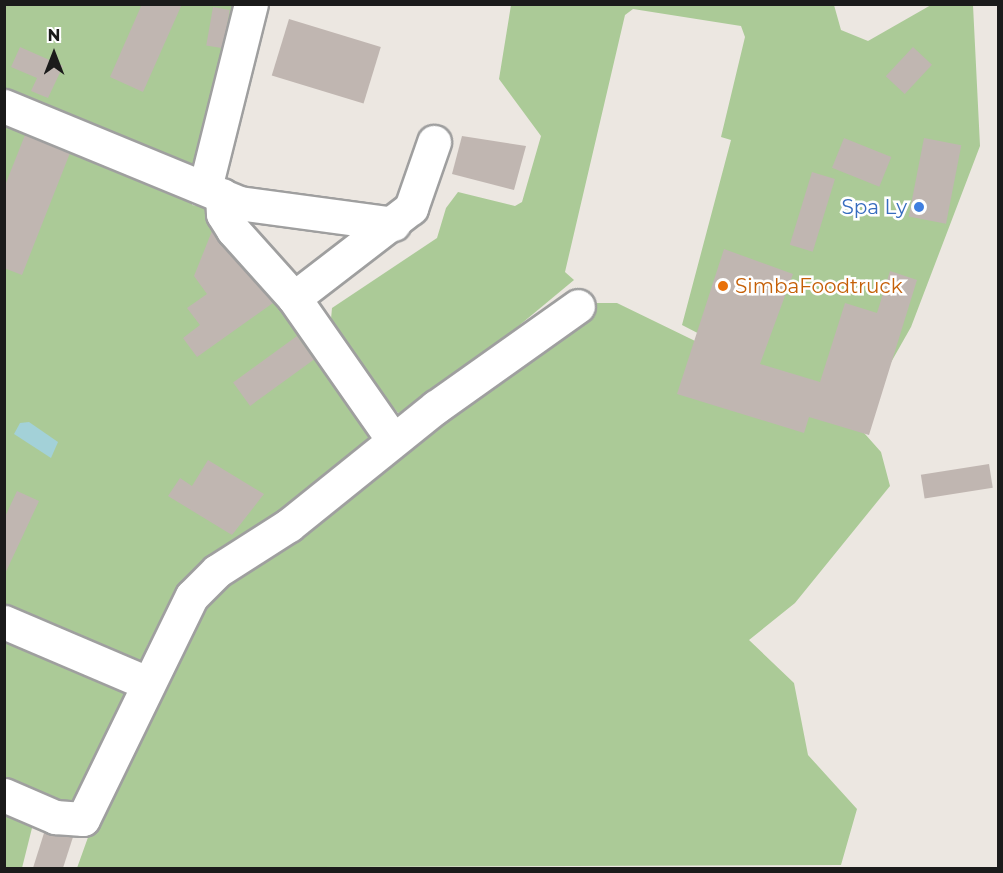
<!DOCTYPE html>
<style>
body{margin:0}
#map{position:relative;width:1003px;height:873px;overflow:hidden;background:#ece7e1;font-family:Montserrat,sans-serif}
div>[style]{position:absolute}
[style*='--x']{left:calc(var(--x)*1px);top:calc(var(--y)*1px);width:calc(var(--w)*1px);rotate:calc(var(--a)*1deg)}
.forest>*{inset:0;background:#abca97}
.water>*{inset:0;background:#a3d1d8}
.building>*{inset:0;background:#c0b6b1;transform-origin:0 0}
.roads{filter:drop-shadow(2px 0 #9f9f9f) drop-shadow(-2px 0 #9f9f9f) drop-shadow(0 2px #9f9f9f) drop-shadow(0 -2px #9f9f9f)}
.minor>*{height:33px;margin:-16.5px;padding:0 16.5px;transform-origin:16.5px;border-radius:16.5px;background:#fff}
.dots>*{width:16px;height:16px;translate:-50% -50%;box-sizing:border-box;border:3px solid #fff;border-radius:50%}
span{translate:-50% -50%;white-space:nowrap;text-align:center;line-height:1.15;-webkit-text-stroke:5px #fff;paint-order:stroke}
.shop-label{font-size:20px;color:#366cbe}
.right{translate:-100% -50%;text-align:right}
.food-label{font-size:20px;color:#c56008}
.left{translate:0 -50%;text-align:left}
.frame{position:absolute;inset:0;border:6px solid #1b1b1b;pointer-events:none}
.north{position:absolute;left:24px;top:24px;width:60px;height:60px;-webkit-text-stroke:4px #fff;paint-order:stroke;rotate:0deg;font-size:16px;font-weight:700;line-height:24px;text-align:center;color:#1b1b1b}
.north::after{content:'';display:block;margin:auto;width:21px;height:27px;background:#1b1b1b;clip-path:polygon(50% 0,100% 100%,50% 72%,0 100%)}
</style>
<div id="map">
<div class="forest">
<div style="clip-path:polygon(5px 5px,246px 5px,192px 205px,206px 207px,379px 438px,188px 578px,148px 644px,84px 804px,33px 824px,22px 868px,5px 868px)"></div>
<div style="clip-path:polygon(511px 5px,834px 5px,841px 30px,868px 41px,931px 5px,973px 5px,980px 146px,911px 327px,864px 410px,849px 411px,682px 325px,731px 140px,721px 137px,745px 37px,741px 26px,633px 9px,625px 15px,565px 272px,574px 280px,420px 408px,398px 413px,330px 330px,332px 308px,437px 238px,446px 208px,458px 192px,515px 206px,522px 202px,541px 136px,499px 79px)"></div>
<div style="clip-path:polygon(596px 303px,617px 303px,849px 416px,881px 452px,890px 486px,795px 603px,749px 640px,794px 683px,808px 755px,857px 809px,841px 865px,77px 868px,105px 790px,199px 599px)"></div>
</div>
<div class="water">
<div style="clip-path:polygon(29px 422px,58px 442px,51px 458px,14px 434px,20px 423px)"></div>
</div>
<div class="building">
<div style="clip-path:polygon(142px 4px,182px 4px,143px 92px,110px 77px)"></div>
<div style="left:213px;top:7px;width:17px;height:39px;rotate:10deg"></div>
<div style="left:289px;top:19px;width:96px;height:59px;rotate:17deg"></div>
<div style="clip-path:polygon(20px 47px,63px 66px,48px 98px,31px 91px,37px 78px,11px 67px)"></div>
<div style="left:913px;top:47px;width:26px;height:40px;rotate:43deg"></div>
<div style="clip-path:polygon(25px 135px,70px 153px,22px 275px,4px 268px,4px 188px)"></div>
<div style="clip-path:polygon(462px 136px,526px 146px,514px 190px,452px 174px)"></div>
<div style="left:844px;top:138px;width:51px;height:32px;rotate:22deg"></div>
<div style="left:924px;top:138px;width:38px;height:80px;rotate:11deg"></div>
<div style="left:812px;top:172px;width:24px;height:76px;rotate:17deg"></div>
<div style="clip-path:polygon(212px 231px,273px 303px,197px 357px,183px 338px,200px 325px,187px 308px,207px 294px,194px 276px)"></div>
<div style="clip-path:polygon(724px 249px,793px 274px,760px 364px,820px 382px,845px 303px,877px 313px,890px 271px,917px 280px,869px 435px,809px 417px,804px 433px,677px 394px)"></div>
<div style="left:297px;top:336px;width:29px;height:79px;rotate:54deg"></div>
<div style="clip-path:polygon(208px 460px,264px 494px,232px 535px,168px 496px,180px 478px,192px 486px)"></div>
<div style="left:989px;top:464px;width:24px;height:69px;rotate:81deg"></div>
<div style="clip-path:polygon(17px 491px,39px 501px,4px 576px,4px 519px)"></div>
<div style="clip-path:polygon(44px 833px,73px 837px,63px 868px,33px 868px)"></div>
</div>
<div class="roads">
<div class="minor">
<div style="--x:4;--y:106;--w:254;--a:22.4"></div>
<div style="--x:239;--y:203;--w:156;--a:7.7"></div>
<div style="--x:205;--y:188;--w:190;--a:-76"></div>
<div style="--x:222;--y:195;--w:19;--a:87"></div>
<div style="--x:223;--y:214;--w:19;--a:58"></div>
<div style="--x:233;--y:230;--w:91;--a:48.1"></div>
<div style="--x:294;--y:298;--w:173;--a:55.1"></div>
<div style="--x:294;--y:298;--w:148;--a:-37.6"></div>
<div style="--x:411;--y:208;--w:70;--a:-70.8"></div>
<div style="--x:4;--y:622;--w:155;--a:23.1"></div>
<div style="--x:4;--y:795;--w:56;--a:23.3"></div>
<div style="--x:55;--y:817;--w:28;--a:4"></div>
<div style="--x:83;--y:819;--w:248;--a:-64"></div>
<div style="--x:192;--y:596;--w:35;--a:-45"></div>
<div style="--x:217;--y:571;--w:85;--a:-32.6"></div>
<div style="--x:289;--y:525;--w:189;--a:-38.8"></div>
<div style="--x:436;--y:407;--w:174;--a:-35.4"></div>
</div>
</div>
<div class="dots">
<div style="left:919px;top:207px;background:#3f7fe0"></div>
<div style="left:723px;top:286px;background:#e8710a"></div>
</div>
<div class="shop-label">
<span class="right" style="left:907px;top:207px">Spa Ly</span>
</div>
<div class="food-label">
<span class="left" style="left:735px;top:286px">SimbaFoodtruck</span>
</div>
<div class="frame"></div>
<div class="north">N</div>
</div>
